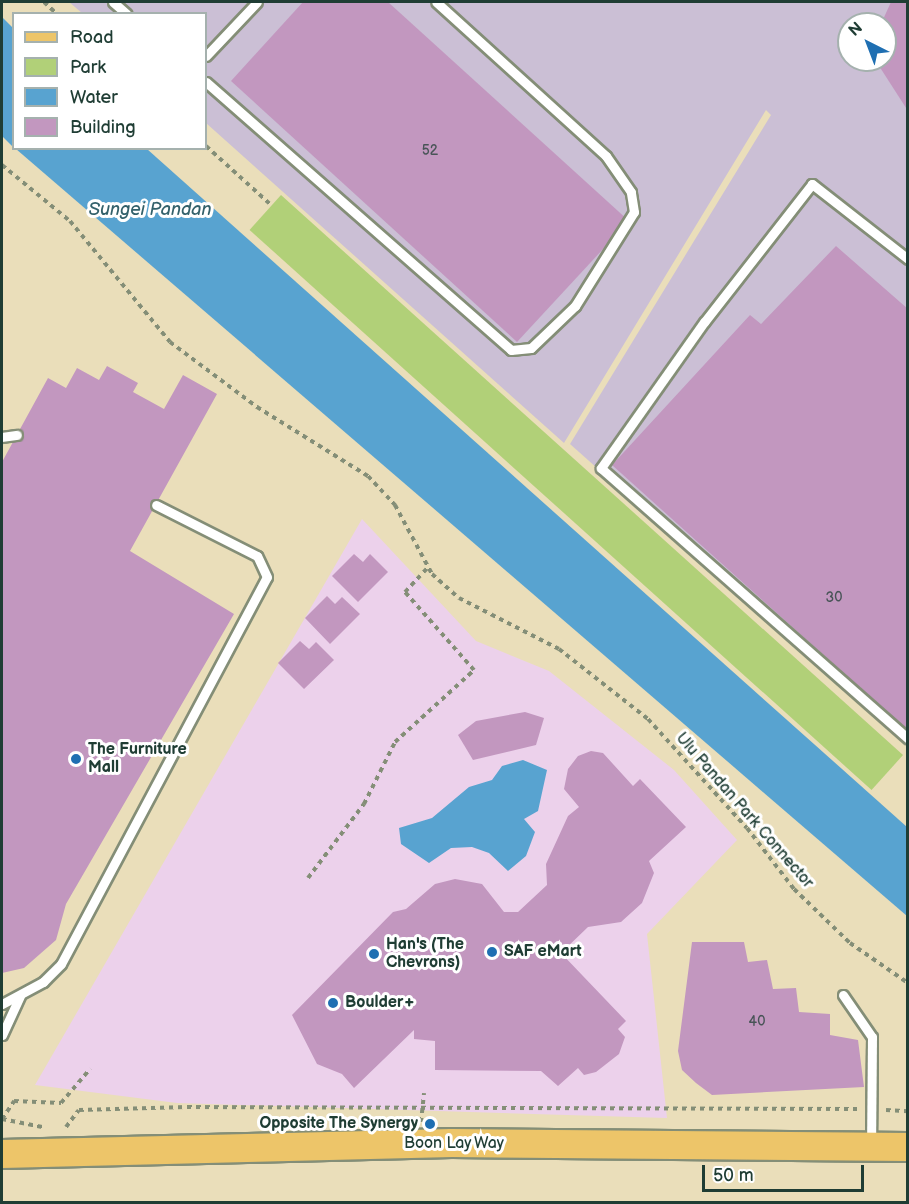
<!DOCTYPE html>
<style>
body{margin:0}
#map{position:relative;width:909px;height:1204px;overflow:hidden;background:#eadeba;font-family:"Balsamiq Sans",sans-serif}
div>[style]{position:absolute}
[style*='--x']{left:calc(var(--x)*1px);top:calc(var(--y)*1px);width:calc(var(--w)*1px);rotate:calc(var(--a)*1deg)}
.built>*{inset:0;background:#ecd1eb}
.industrial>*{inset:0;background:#cbbfd5}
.green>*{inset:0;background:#b1d078;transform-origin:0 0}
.water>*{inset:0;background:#58a3d0}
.building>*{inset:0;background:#c297bf}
.path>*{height:4px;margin-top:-2px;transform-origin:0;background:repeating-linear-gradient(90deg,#848e77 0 4.5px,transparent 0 9px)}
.roads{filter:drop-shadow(2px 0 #848e77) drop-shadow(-2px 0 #848e77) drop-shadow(0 2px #848e77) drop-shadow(0 -2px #848e77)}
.lane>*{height:9px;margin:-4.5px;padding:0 4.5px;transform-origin:4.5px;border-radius:4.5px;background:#fff}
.primary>*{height:28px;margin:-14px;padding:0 14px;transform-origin:14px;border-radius:14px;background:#edc569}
.dots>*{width:16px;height:16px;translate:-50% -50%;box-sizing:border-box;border:3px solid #fff;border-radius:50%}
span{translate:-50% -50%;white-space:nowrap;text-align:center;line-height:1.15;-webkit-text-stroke:6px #fff;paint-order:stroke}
.number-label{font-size:14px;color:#485457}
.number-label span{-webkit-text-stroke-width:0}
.poi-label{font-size:16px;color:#1f3d34;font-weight:700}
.left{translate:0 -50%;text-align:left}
.right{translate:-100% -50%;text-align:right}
.street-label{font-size:16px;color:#1f3d34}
.water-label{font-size:18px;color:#33616b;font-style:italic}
.frame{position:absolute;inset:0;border:3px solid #1f3d34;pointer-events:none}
.legend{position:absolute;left:12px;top:12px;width:195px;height:138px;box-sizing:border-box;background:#fff;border:2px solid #a5b1ae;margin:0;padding:8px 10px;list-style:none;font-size:18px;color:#1f3d34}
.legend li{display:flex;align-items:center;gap:12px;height:30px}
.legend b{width:30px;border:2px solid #a5b1ae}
.north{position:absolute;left:837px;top:12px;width:60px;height:60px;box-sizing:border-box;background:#fff;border:2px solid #a5b1ae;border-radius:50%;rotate:318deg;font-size:16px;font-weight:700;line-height:24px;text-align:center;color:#1f3d34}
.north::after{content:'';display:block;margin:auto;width:21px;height:27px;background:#1f6fb2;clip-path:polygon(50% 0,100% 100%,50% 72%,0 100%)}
.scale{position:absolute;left:702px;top:1165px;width:162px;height:27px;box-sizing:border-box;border:3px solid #1f3d34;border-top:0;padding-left:8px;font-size:18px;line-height:21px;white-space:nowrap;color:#1f3d34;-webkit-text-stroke:4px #fff;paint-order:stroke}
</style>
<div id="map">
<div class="built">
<div style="clip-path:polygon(362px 519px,476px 641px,549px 671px,674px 770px,737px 840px,647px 934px,667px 1118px,177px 1103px,35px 1085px)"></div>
</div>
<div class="industrial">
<div style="clip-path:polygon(evenodd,69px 2px,907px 2px,907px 744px,570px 444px,771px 115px,766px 110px,564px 443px,206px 123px,206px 14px,82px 13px,69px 2px,849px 24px,885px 24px,885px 60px,849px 60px,849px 24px)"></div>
</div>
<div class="green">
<div style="left:281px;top:195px;width:837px;height:47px;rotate:42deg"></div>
</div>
<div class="water">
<div style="clip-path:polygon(2px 17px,13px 28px,13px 147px,2px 136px)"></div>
<div style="clip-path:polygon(16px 149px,147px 149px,907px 827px,907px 916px)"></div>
<div style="clip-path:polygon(523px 760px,547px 770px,538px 811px,524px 819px,535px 832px,526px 856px,508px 871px,489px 853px,472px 847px,451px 848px,429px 863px,401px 844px,399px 828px,432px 818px,469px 787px,492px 780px,502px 766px)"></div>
</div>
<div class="building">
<div style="clip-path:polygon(303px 2px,388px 2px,629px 221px,517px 342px,231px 81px)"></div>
<div style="clip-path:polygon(891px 2px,908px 2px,908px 111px,881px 69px,881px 24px)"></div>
<div style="clip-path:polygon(836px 246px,908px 309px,908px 731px,612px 465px,750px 315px,761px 324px)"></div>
<div style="clip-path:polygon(107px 366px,138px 383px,133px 392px,164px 409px,183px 375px,217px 394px,130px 551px,234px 614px,66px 904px,56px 940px,24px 968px,2px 973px,2px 462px,48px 378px,66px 388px,77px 368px,99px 380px)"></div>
<div style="clip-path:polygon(354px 554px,363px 562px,370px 554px,388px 572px,358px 602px,332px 576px)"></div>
<div style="clip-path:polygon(327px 596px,335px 604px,342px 597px,360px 614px,330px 644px,305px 618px)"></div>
<div style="clip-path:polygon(300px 641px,309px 649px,316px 642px,334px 660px,304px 689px,278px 663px)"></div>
<div style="clip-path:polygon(525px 712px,544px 718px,536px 745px,473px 760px,458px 735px,476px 721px)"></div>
<div style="clip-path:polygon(591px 751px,603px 753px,633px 786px,640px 779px,686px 827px,649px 861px,654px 873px,642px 903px,621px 922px,588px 927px,561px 953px,626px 1021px,618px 1029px,625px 1037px,619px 1054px,596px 1072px,584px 1075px,578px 1068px,558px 1086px,541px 1071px,435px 1070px,435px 1041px,414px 1039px,414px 1030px,354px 1088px,342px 1074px,317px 1064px,292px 1015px,393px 912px,406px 909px,435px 884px,455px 879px,482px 884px,504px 912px,518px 912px,547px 885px,546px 864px,568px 816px,579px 807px,564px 789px,568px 769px,578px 756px)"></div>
<div style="clip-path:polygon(692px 942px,744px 942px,748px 962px,767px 960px,773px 989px,796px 988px,799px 1012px,830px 1014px,830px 1035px,858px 1040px,864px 1087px,712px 1095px,696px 1083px,682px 1070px,678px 1051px)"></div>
</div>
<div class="path">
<div style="--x:44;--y:2;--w:18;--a:43"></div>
<div style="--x:206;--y:146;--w:88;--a:42.2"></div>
<div style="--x:2;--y:165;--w:88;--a:39.5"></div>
<div style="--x:70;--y:221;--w:157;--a:50.4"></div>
<div style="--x:170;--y:342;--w:109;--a:36.8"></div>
<div style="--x:257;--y:407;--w:131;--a:31.9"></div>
<div style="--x:368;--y:476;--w:40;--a:47"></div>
<div style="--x:395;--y:505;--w:78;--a:61.8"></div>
<div style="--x:432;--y:574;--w:36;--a:42"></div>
<div style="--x:459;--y:598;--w:112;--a:27"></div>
<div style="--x:559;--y:649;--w:113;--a:38.2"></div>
<div style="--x:648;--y:719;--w:147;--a:47.8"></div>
<div style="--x:747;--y:828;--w:77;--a:52.4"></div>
<div style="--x:794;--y:889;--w:78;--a:44"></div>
<div style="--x:850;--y:943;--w:70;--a:34.6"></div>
<div style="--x:308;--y:878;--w:93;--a:-52.9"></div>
<div style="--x:364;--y:804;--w:69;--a:-63.4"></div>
<div style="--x:395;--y:742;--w:107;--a:-42.3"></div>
<div style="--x:474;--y:670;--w:104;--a:-131.5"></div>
<div style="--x:405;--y:592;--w:34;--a:-47"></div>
<div style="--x:886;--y:1110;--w:22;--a:3"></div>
<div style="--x:2;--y:1119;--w:41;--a:11.3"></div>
<div style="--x:2;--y:1119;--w:22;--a:-56"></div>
<div style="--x:14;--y:1101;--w:47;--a:2.4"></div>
<div style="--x:61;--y:1103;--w:45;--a:-49.5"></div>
<div style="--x:421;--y:1122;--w:29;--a:-84"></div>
<div style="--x:66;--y:1127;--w:21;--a:-53"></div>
<div style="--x:79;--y:1110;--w:108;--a:-1.6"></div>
<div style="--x:187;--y:1107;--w:670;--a:0.17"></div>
</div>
<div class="roads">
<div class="lane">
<div style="--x:113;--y:2;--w:18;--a:41"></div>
<div style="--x:206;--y:56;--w:74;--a:-46.6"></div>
<div style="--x:206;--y:82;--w:406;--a:41.3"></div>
<div style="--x:511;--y:350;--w:20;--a:-6"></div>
<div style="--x:531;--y:348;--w:61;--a:-43.7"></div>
<div style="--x:575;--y:306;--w:111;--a:-57.9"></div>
<div style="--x:634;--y:212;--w:20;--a:-99"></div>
<div style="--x:631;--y:192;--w:44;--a:-124.8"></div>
<div style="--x:606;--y:156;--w:229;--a:-137.8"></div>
<div style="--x:908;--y:259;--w:122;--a:-142"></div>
<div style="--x:812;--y:184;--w:175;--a:128"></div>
<div style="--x:704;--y:322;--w:179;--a:125.2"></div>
<div style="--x:601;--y:468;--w:409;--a:41.4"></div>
<div style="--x:2;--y:437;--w:15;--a:-8"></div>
<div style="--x:843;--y:995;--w:51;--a:55.4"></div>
<div style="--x:872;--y:1037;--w:107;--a:90.5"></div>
<div style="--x:2;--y:1004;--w:47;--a:-28.2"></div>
<div style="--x:43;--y:982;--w:25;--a:-45"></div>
<div style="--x:61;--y:964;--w:438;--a:-62"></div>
<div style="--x:267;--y:577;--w:23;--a:-115"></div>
<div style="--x:257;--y:556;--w:113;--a:-153.2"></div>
<div style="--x:2;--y:1035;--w:43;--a:-65.2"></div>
</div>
<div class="primary">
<div style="--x:2;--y:1154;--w:450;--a:-1.4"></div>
<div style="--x:452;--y:1143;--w:456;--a:0.5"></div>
</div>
</div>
<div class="dots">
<div style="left:76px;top:759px;background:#1f6fb2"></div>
<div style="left:492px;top:952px;background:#1f6fb2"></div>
<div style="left:374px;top:954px;background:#1f6fb2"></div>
<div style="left:333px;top:1003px;background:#1f6fb2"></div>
<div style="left:430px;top:1124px;background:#1f6fb2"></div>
</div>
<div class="number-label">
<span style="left:430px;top:151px">52</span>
<span style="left:834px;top:598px">30</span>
<span style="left:757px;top:1022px">40</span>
</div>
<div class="poi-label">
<span class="left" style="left:88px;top:759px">The Furniture<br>Mall</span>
<span class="left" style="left:386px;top:954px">Han's (The<br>Chevrons)</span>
<span class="left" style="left:504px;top:952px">SAF eMart</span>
<span class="left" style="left:345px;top:1003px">Boulder+</span>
<span class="right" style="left:418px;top:1124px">Opposite The Synergy</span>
</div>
<div class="street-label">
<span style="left:744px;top:811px;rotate:49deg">Ulu Pandan Park Connector</span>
<span style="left:454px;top:1144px">Boon Lay Way</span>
</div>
<div class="water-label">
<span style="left:150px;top:210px">Sungei Pandan</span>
</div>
<div class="frame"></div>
<ul class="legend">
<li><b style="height:8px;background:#edc569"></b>Road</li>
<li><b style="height:16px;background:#b1d078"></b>Park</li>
<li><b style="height:16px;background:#58a3d0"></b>Water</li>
<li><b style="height:16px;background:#c297bf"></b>Building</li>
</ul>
<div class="north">N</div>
<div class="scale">50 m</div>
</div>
